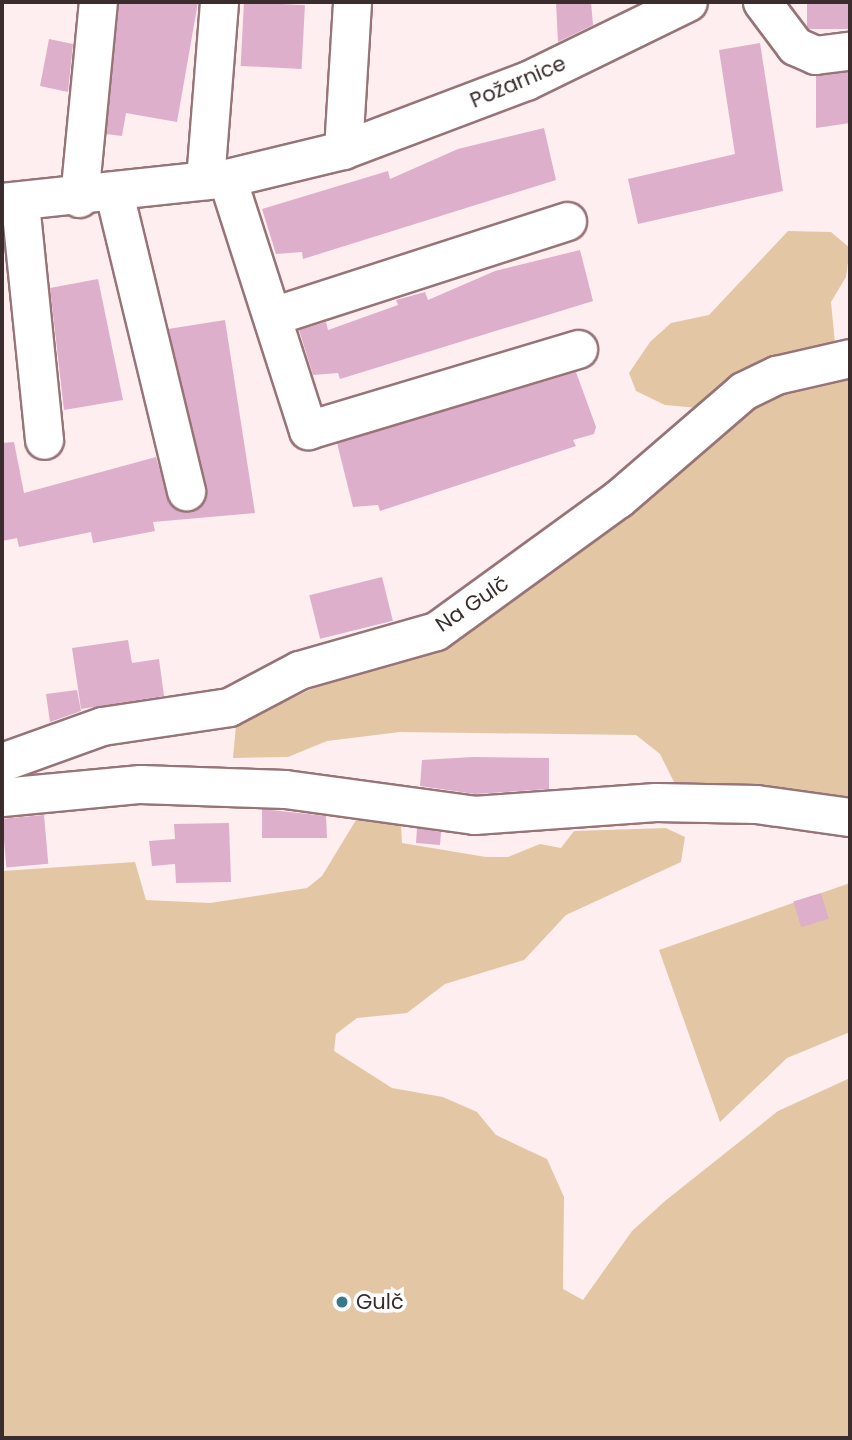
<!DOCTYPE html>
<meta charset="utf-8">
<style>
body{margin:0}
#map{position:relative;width:852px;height:1440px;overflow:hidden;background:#feeeef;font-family:Poppins,sans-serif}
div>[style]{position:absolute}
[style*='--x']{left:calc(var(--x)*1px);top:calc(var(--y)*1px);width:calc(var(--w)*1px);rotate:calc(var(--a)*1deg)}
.green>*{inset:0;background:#e3c7a5}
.building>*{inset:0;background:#ddafcb;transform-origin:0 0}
.roads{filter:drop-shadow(2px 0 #977477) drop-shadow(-2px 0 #977477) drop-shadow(0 2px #977477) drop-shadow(0 -2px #977477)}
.minor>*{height:37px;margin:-18.5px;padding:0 18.5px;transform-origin:18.5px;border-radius:18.5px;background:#fff}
.dots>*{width:19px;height:19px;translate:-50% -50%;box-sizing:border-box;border:4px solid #fff;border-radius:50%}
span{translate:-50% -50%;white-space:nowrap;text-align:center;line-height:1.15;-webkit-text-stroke:7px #fff;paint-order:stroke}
.street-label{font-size:21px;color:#3b2c2e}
.poi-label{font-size:21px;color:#3b2c2e}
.left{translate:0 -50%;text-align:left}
.frame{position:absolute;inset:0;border:4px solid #3b2c2e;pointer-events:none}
</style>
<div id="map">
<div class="green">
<div style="clip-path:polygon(788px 231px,831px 232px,850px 248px,846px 277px,831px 302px,835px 343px,709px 409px,665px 405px,636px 391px,629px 373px,650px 342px,671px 323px,709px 315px)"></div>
<div style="clip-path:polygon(850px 371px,850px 801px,675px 784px,660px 754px,636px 735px,400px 732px,327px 741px,288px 757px,233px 758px,236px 725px,368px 662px,748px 397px)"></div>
<div style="clip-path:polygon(356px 820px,401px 825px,402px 843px,486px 857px,508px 857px,540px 844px,561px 848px,574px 831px,666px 828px,685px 837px,681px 862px,566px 915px,524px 960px,445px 984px,407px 1013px,357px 1018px,336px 1034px,334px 1051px,392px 1088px,443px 1097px,477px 1112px,496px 1135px,547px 1159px,564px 1197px,563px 1289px,583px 1300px,632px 1231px,665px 1201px,778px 1111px,850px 1078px,850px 1438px,2px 1438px,2px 871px,135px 862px,146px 900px,210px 903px,307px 888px,322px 876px)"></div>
<div style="clip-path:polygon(850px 883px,850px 1032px,787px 1058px,720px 1122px,659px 950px)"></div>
</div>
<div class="building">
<div style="clip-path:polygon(119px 2px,198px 2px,177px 122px,126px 113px,122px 136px,106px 134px)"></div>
<div style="left:244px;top:2px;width:61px;height:64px;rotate:3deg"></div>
<div style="clip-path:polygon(556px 2px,591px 2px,593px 25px,558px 42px)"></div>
<div style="left:807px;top:2px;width:43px;height:27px"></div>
<div style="clip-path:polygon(49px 39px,73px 44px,68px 92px,40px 86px)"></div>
<div style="clip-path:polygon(760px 43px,783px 191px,638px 224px,628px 179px,735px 154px,719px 50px)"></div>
<div style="clip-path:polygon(850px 72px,850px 123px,816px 128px,816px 76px)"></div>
<div style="clip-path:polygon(544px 128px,556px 180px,303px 259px,302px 252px,276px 254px,262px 209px,388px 171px,390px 179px,458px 149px)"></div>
<div style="clip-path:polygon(580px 250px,593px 301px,340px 379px,338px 373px,313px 375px,299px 330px,326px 322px,328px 330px,398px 305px,396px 300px,425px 292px,428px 300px,495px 271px)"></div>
<div style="clip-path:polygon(98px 279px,123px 400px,64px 410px,50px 288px)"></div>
<div style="clip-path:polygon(225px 320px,255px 513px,153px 522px,155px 531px,93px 543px,91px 532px,19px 547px,17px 538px,2px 541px,2px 443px,14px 442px,24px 493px,156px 457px,170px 505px,190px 511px,201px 506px,206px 486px,168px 329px)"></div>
<div style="clip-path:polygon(576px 372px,596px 427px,594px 434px,573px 440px,576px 446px,380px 511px,378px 505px,353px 507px,337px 443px)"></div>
<div style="left:382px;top:577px;width:45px;height:75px;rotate:76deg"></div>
<div style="clip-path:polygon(128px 640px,132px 663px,159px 659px,164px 696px,81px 709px,72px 648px)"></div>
<div style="clip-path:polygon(77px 690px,81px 711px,50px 722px,46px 694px)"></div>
<div style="clip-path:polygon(473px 757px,549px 758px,549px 789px,475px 794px,420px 786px,422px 760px)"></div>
<div style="clip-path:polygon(262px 809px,326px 816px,327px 838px,262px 838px)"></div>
<div style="left:44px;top:815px;width:49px;height:42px;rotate:85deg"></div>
<div style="clip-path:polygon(229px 823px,231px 882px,176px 883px,175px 864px,152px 866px,149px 841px,175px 839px,174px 824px)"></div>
<div style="clip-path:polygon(417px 828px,441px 832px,440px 845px,416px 843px)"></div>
<div style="left:821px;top:893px;width:27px;height:29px;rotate:73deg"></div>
</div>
<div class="roads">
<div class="minor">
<div style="--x:762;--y:2;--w:55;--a:53.1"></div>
<div style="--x:795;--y:46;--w:22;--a:24"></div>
<div style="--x:815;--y:55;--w:35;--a:-7"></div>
<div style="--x:343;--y:150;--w:148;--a:-86.5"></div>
<div style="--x:227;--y:178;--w:265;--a:72.2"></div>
<div style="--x:308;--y:430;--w:282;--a:-16.7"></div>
<div style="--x:205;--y:180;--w:179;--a:-85.5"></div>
<div style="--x:114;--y:193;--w:307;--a:76.4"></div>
<div style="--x:79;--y:198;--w:197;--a:-84.5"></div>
<div style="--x:2;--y:202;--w:226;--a:-6.1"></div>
<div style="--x:227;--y:178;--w:119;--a:-13.6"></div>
<div style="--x:343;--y:150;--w:196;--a:-20.7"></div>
<div style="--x:526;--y:81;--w:180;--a:-26"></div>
<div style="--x:20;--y:203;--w:238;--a:84.2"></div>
<div style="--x:273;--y:316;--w:309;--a:-17.9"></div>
<div style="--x:2;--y:762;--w:106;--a:-19.8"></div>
<div style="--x:102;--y:726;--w:128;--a:-8.5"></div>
<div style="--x:229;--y:707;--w:79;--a:-27.9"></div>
<div style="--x:299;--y:670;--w:142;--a:-15.9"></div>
<div style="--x:436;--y:631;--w:225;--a:-36"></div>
<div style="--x:618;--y:499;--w:165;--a:-40.8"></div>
<div style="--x:743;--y:391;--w:37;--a:-26"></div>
<div style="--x:776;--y:375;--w:76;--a:-12.9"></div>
<div style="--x:2;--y:797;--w:139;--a:-5.4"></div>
<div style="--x:140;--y:784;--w:145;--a:2"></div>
<div style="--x:285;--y:789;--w:191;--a:7.8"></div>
<div style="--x:474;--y:815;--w:182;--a:-4.1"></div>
<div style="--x:656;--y:802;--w:100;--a:1.1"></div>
<div style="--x:756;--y:804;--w:95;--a:7.9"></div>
</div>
</div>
<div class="dots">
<div style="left:342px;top:1302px;background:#37778a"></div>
</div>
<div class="street-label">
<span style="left:518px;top:82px;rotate:-23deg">Požarnice</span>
<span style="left:472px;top:604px;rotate:-34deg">Na Gulč</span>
</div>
<div class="poi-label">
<span class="left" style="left:356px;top:1302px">Gulč</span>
</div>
<div class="frame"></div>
</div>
